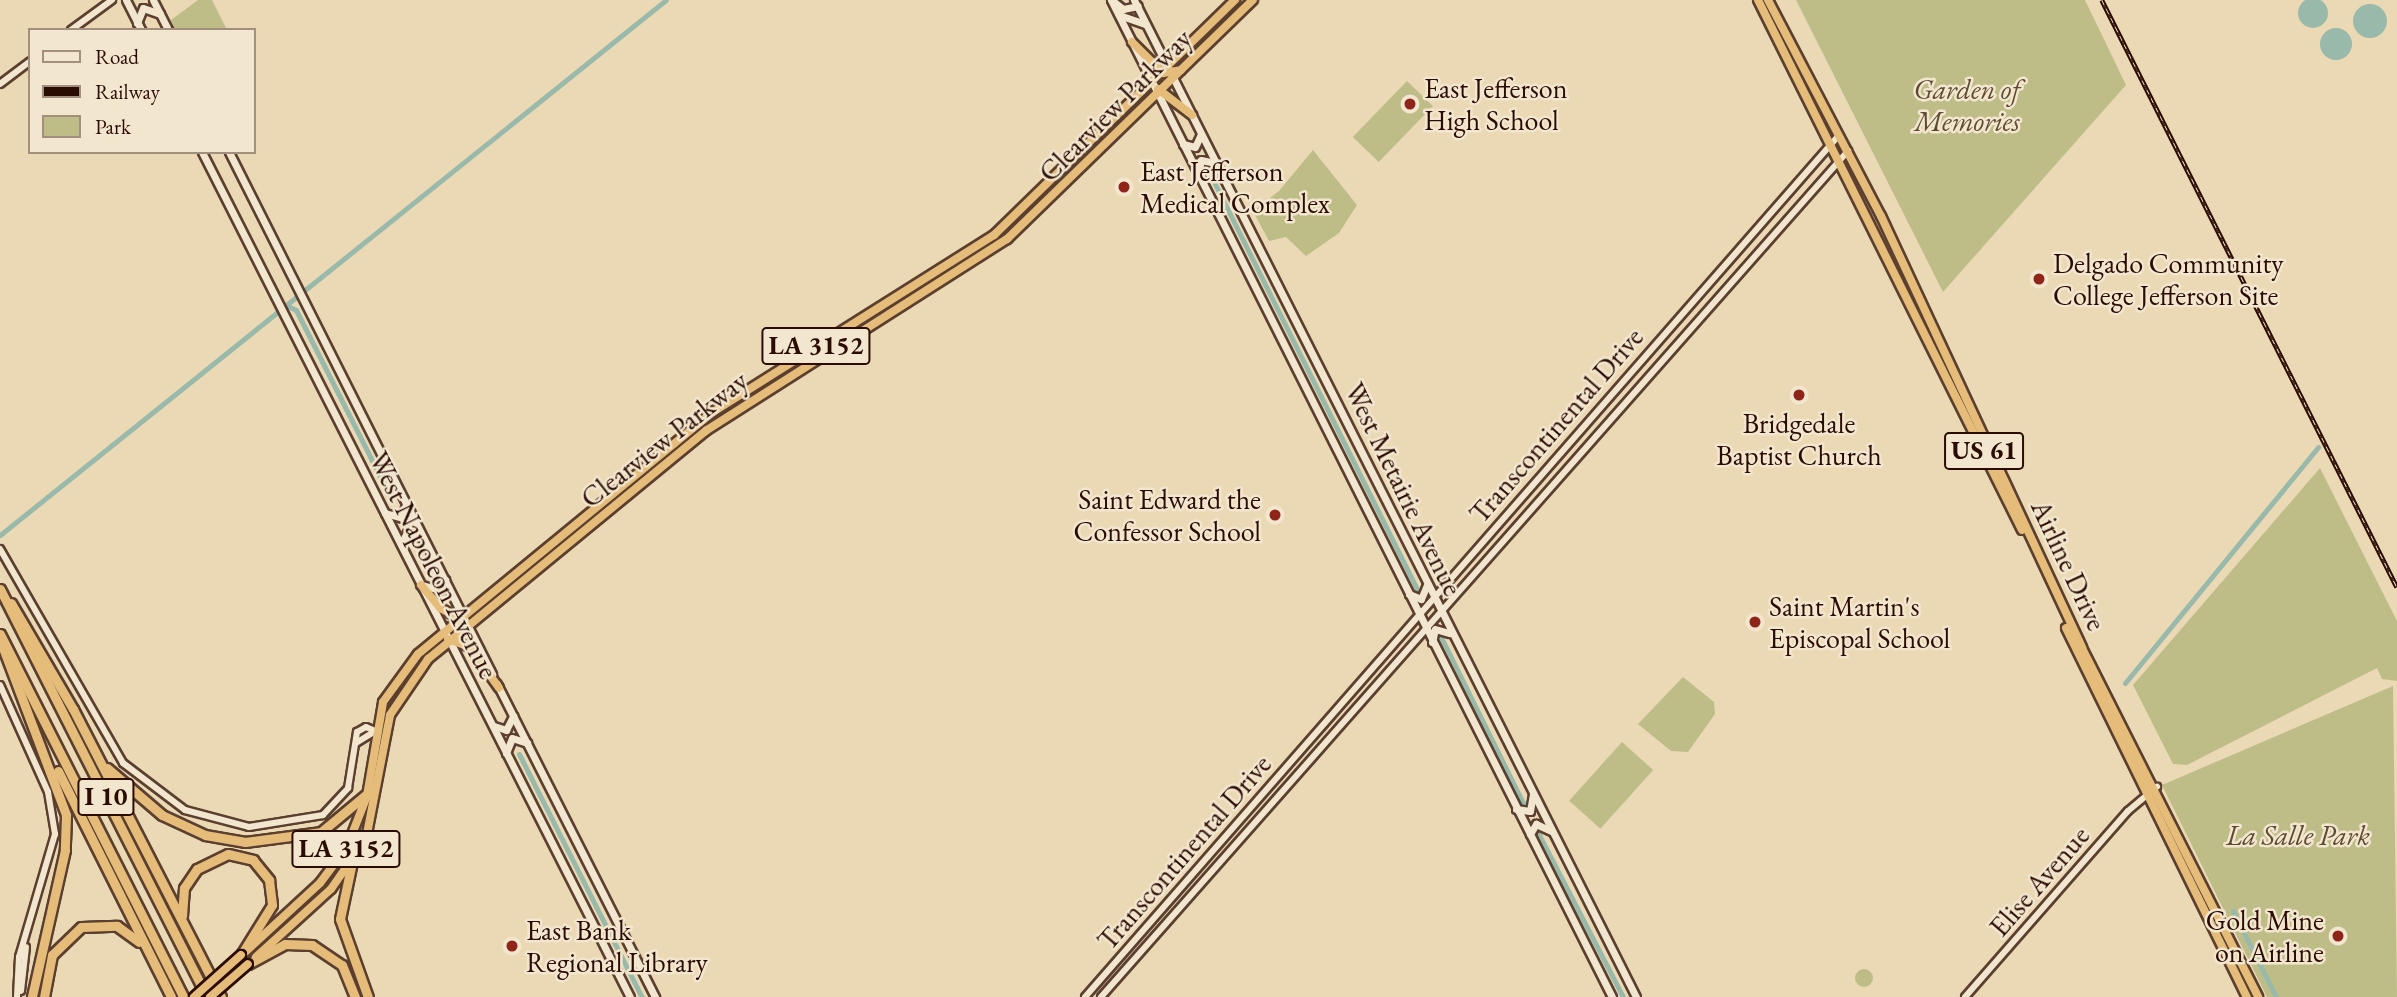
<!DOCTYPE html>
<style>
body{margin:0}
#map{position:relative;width:2397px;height:997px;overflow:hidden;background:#ebd9b5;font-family:"EB Garamond",serif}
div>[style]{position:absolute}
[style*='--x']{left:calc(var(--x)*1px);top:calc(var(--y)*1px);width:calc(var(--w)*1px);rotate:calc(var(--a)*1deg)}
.green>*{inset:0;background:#bebd88;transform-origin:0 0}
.round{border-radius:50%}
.water>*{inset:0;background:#99baaa}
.canal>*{height:5px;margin:-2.5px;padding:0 2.5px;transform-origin:2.5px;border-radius:2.5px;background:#99baaa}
.roads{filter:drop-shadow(2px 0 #5b3f2f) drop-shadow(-2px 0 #5b3f2f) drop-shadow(0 2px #5b3f2f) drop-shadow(0 -2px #5b3f2f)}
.tertiary>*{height:6px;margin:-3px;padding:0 3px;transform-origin:3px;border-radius:3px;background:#f2e6cf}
.secondary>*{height:7px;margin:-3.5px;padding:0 3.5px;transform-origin:3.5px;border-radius:3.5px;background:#f2e6cf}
.trunk>*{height:8px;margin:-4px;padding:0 4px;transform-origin:4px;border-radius:4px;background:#e6bc7a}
.motorway>*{height:9px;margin:-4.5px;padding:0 4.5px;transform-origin:4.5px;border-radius:4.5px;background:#e6bc7a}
.rail>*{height:4.5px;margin-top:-2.25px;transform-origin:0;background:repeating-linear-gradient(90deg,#f2e6cf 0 5px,#2b0c02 0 10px);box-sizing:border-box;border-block:2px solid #2b0c02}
.bridges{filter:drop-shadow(2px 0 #2b0c02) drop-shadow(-2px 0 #2b0c02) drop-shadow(0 2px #2b0c02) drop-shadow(0 -2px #2b0c02)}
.trunk-bridge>*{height:8px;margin:-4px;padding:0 4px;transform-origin:4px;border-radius:4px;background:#e6bc7a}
.dots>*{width:19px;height:19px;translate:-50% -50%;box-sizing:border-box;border:4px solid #f2e6cf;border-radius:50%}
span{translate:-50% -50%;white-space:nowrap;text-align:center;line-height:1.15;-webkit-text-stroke:5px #f2e6cf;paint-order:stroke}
.shield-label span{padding:2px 5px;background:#f2e6cf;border:2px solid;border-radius:5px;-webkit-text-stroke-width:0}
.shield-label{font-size:26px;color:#2b0c02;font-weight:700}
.poi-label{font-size:28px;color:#2b0c02}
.left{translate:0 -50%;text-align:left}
.right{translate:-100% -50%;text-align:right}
.park-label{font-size:28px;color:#5e4a31;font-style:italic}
.street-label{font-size:28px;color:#2b0c02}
.legend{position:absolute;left:28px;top:28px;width:228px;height:126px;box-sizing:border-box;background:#f2e6cf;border:2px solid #a28f7d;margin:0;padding:9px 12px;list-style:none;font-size:21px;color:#2b0c02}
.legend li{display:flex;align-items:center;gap:14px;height:35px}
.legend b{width:35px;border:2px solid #a28f7d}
</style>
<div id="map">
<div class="green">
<div style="clip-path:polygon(198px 0,212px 0,227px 30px,175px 30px,171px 20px)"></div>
<div style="clip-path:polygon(1796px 0,2085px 0,2126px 85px,1943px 292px)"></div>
<div style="left:1407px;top:81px;width:36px;height:78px;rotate:44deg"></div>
<div style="clip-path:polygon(1313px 150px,1357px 205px,1339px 233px,1306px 256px,1286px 237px,1269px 241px,1253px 211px,1279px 191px)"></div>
<div style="clip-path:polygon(2320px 468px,2397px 621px,2397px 681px,2382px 679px,2377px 668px,2187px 765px,2173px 764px,2133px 685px)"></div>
<div style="clip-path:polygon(1683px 677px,1714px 702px,1715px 714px,1688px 752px,1671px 751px,1638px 724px)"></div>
<div style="clip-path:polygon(2393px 686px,2397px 997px,2267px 997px,2162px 785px)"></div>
<div style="left:1622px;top:742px;width:42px;height:79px;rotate:42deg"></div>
<div class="round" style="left:1855px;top:969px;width:18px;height:18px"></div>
</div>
<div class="water">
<div class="round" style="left:2298px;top:-2px;width:30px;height:30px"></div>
<div class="round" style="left:2353px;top:4px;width:34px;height:34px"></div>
<div class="round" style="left:2320px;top:28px;width:32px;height:32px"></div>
</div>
<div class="canal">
<div style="--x:1211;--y:176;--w:467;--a:63.5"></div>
<div style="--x:286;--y:305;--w:11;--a:27"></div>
<div style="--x:296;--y:310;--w:213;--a:63.2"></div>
<div style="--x:0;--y:535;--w:854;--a:-38.78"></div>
<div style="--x:1439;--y:633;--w:192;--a:63.7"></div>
<div style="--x:2125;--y:683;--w:305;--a:-50.7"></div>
<div style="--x:519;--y:754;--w:272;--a:63.2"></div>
<div style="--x:1537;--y:831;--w:187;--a:62.6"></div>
<div style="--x:2233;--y:911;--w:96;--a:63.4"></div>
</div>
<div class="roads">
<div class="tertiary">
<div style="--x:71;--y:30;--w:51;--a:-36.2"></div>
<div style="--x:0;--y:84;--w:38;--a:-37"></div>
<div style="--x:0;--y:549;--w:247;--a:60.1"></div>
<div style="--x:123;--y:763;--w:78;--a:37.2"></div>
<div style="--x:185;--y:810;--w:66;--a:14.9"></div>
<div style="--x:249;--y:827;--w:75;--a:-9.2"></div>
<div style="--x:323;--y:815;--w:37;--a:-47"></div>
<div style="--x:348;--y:788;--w:57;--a:-80.9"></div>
<div style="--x:357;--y:732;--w:10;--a:-29"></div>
<div style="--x:366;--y:727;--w:10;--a:24"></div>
<div style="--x:0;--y:685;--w:117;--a:65.8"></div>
<div style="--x:48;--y:792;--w:43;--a:80.5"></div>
<div style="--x:55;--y:834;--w:128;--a:106.3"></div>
<div style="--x:19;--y:957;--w:40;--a:92.9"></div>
<div style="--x:356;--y:743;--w:22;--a:-32"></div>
<div style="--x:21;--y:991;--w:44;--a:-83.5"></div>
<div style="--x:1085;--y:997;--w:1145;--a:-48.82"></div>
<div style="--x:1101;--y:997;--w:1129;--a:-48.56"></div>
<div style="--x:1965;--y:997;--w:247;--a:-48.8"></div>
<div style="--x:2128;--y:811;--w:38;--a:-40"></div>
</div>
<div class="secondary">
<div style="--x:126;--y:0;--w:34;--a:63"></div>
<div style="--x:153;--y:0;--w:34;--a:63"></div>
<div style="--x:1111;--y:0;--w:1116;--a:63.32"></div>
<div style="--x:1134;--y:0;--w:1116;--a:63.27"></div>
<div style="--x:1113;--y:1;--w:13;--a:39"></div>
<div style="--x:1123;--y:9;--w:15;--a:-11"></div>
<div style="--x:1119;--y:15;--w:28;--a:19"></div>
<div style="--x:137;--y:23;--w:16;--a:-68"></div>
<div style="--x:143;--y:8;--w:18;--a:19"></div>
<div style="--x:1183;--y:144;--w:12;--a:14"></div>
<div style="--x:1195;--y:147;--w:14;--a:-65"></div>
<div style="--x:202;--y:152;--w:947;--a:63.14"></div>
<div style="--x:229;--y:152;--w:585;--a:63.26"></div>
<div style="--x:1198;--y:174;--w:14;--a:-78"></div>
<div style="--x:1201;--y:160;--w:14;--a:12"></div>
<div style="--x:385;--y:513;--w:18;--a:16"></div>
<div style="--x:402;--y:518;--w:15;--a:-74"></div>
<div style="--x:401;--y:544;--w:16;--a:-63"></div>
<div style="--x:408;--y:530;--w:16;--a:30"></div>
<div style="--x:422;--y:585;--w:18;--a:16"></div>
<div style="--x:439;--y:590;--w:12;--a:-59"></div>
<div style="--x:1409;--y:594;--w:13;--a:23"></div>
<div style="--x:1421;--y:599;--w:15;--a:-67"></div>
<div style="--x:1432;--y:642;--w:13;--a:-77"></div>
<div style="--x:1435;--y:629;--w:15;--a:16"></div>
<div style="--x:497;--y:684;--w:351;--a:63.2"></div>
<div style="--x:494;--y:726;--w:13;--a:18"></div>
<div style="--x:506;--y:730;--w:16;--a:-63"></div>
<div style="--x:506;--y:753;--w:16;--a:-68"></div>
<div style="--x:512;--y:738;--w:16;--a:18"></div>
<div style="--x:1516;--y:809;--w:14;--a:8"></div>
<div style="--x:1530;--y:811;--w:17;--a:-80"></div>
<div style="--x:1530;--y:834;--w:12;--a:-59"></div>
<div style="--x:1536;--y:824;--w:17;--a:25"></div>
</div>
<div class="trunk">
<div style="--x:1758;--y:0;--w:592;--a:63.52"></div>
<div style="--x:1768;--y:0;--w:244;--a:62.4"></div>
<div style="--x:1881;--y:216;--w:476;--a:65"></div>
<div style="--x:2082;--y:648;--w:391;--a:63.2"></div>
<div style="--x:1132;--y:42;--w:44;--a:45"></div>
<div style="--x:1163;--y:73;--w:18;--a:-9"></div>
<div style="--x:1158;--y:89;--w:43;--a:37.4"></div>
<div style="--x:421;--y:585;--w:30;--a:50"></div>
<div style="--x:440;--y:608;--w:26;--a:28"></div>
<div style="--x:2066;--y:628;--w:411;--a:63.9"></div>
<div style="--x:448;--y:639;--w:23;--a:20"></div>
<div style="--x:470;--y:647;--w:50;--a:54.7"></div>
<div style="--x:244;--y:953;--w:103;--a:-42.6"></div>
<div style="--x:320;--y:883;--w:45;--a:-53.1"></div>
<div style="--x:347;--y:847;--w:55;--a:-68.6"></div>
<div style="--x:367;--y:796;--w:95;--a:-80.3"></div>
<div style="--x:383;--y:702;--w:59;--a:-53.9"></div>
<div style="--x:418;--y:654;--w:382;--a:-39.4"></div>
<div style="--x:713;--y:412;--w:332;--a:-32.2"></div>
<div style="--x:994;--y:235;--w:337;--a:-44.3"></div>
<div style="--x:256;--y:957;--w:101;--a:-42.2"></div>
<div style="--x:331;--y:889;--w:61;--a:-55"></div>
<div style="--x:366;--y:839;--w:126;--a:-79"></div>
<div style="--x:390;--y:715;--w:68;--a:-55.8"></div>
<div style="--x:428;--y:659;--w:361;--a:-39.4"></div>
<div style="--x:707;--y:430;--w:356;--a:-32.5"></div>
<div style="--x:1007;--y:239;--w:343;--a:-44.2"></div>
</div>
<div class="motorway">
<div style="--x:0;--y:589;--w:458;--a:63.1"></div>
<div style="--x:11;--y:603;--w:123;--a:59.7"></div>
<div style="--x:73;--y:709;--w:324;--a:62.8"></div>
<div style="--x:0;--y:634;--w:407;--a:63.2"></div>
<div style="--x:0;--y:640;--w:187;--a:69.3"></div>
<div style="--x:66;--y:815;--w:35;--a:92"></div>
<div style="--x:65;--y:850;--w:151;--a:102.7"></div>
<div style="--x:107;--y:768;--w:72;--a:40.5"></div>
<div style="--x:162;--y:815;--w:47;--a:24.9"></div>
<div style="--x:205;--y:835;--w:41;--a:9.9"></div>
<div style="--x:245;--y:842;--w:77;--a:-7.5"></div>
<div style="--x:321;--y:832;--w:61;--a:-39.7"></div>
<div style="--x:58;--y:771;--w:253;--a:63.4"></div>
<div style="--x:352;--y:862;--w:58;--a:101.9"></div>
<div style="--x:340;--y:919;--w:83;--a:70.3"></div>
<div style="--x:182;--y:916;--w:28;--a:-86"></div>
<div style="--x:184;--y:888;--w:23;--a:-56"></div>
<div style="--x:197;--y:869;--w:34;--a:-26"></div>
<div style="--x:228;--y:854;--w:26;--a:13"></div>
<div style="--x:253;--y:860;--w:26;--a:51"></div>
<div style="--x:269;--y:880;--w:25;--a:83"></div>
<div style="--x:272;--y:905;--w:59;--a:121.8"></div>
<div style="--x:248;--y:964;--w:42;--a:-28.4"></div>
<div style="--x:285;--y:944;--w:27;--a:2"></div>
<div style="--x:312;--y:945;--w:36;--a:34"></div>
<div style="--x:342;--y:965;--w:35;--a:68"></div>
<div style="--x:44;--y:997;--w:43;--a:-79.2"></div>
<div style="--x:52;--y:955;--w:40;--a:-44"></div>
<div style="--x:81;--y:927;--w:36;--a:-2"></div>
<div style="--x:117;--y:926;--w:27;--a:36"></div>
</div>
</div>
<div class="rail">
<div style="--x:2102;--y:0;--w:657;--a:63.32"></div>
</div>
<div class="bridges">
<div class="trunk-bridge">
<div style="--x:194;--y:997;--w:63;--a:-41.8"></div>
<div style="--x:210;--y:997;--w:50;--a:-41"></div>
</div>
</div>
<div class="dots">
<div style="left:1410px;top:104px;background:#8f2418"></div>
<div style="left:1124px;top:187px;background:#8f2418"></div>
<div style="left:2039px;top:279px;background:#8f2418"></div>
<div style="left:1799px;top:395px;background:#8f2418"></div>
<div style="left:1275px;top:515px;background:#8f2418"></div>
<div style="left:1755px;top:622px;background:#8f2418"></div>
<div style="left:2338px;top:936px;background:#8f2418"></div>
<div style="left:512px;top:946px;background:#8f2418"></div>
</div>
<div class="shield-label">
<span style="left:816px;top:346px">LA 3152</span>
<span style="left:1984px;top:451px">US 61</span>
<span style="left:106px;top:797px">I 10</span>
<span style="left:346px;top:849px">LA 3152</span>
</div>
<div class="poi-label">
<span class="left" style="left:1424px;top:104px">East Jefferson<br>High School</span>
<span class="left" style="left:1140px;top:187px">East Jefferson<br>Medical Complex</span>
<span class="left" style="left:2053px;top:279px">Delgado Community<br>College Jefferson Site</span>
<span style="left:1799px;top:439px">Bridgedale<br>Baptist Church</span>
<span class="right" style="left:1261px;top:515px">Saint Edward the<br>Confessor School</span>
<span class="left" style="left:1769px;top:622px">Saint Martin's<br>Episcopal School</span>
<span class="right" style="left:2324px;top:936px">Gold Mine<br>on Airline</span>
<span class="left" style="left:526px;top:946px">East Bank<br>Regional Library</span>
</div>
<div class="park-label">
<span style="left:1967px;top:105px">Garden of<br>Memories</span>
<span style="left:2298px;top:835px">La Salle Park</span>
</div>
<div class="street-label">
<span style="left:1115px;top:105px;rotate:-45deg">Clearview Parkway</span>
<span style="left:1556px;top:425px;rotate:-49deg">Transcontinental Drive</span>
<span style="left:664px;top:439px;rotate:-38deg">Clearview Parkway</span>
<span style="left:1404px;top:489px;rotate:64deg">West Metairie Avenue</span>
<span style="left:434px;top:565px;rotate:63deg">West Napoleon Avenue</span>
<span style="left:2069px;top:565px;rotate:65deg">Airline Drive</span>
<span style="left:1184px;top:852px;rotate:-49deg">Transcontinental Drive</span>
<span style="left:2039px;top:881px;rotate:-49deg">Elise Avenue</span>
</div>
<ul class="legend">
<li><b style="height:9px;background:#f2e6cf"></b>Road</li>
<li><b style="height:9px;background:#2b0c02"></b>Railway</li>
<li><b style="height:19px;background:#bebd88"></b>Park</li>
</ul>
</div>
